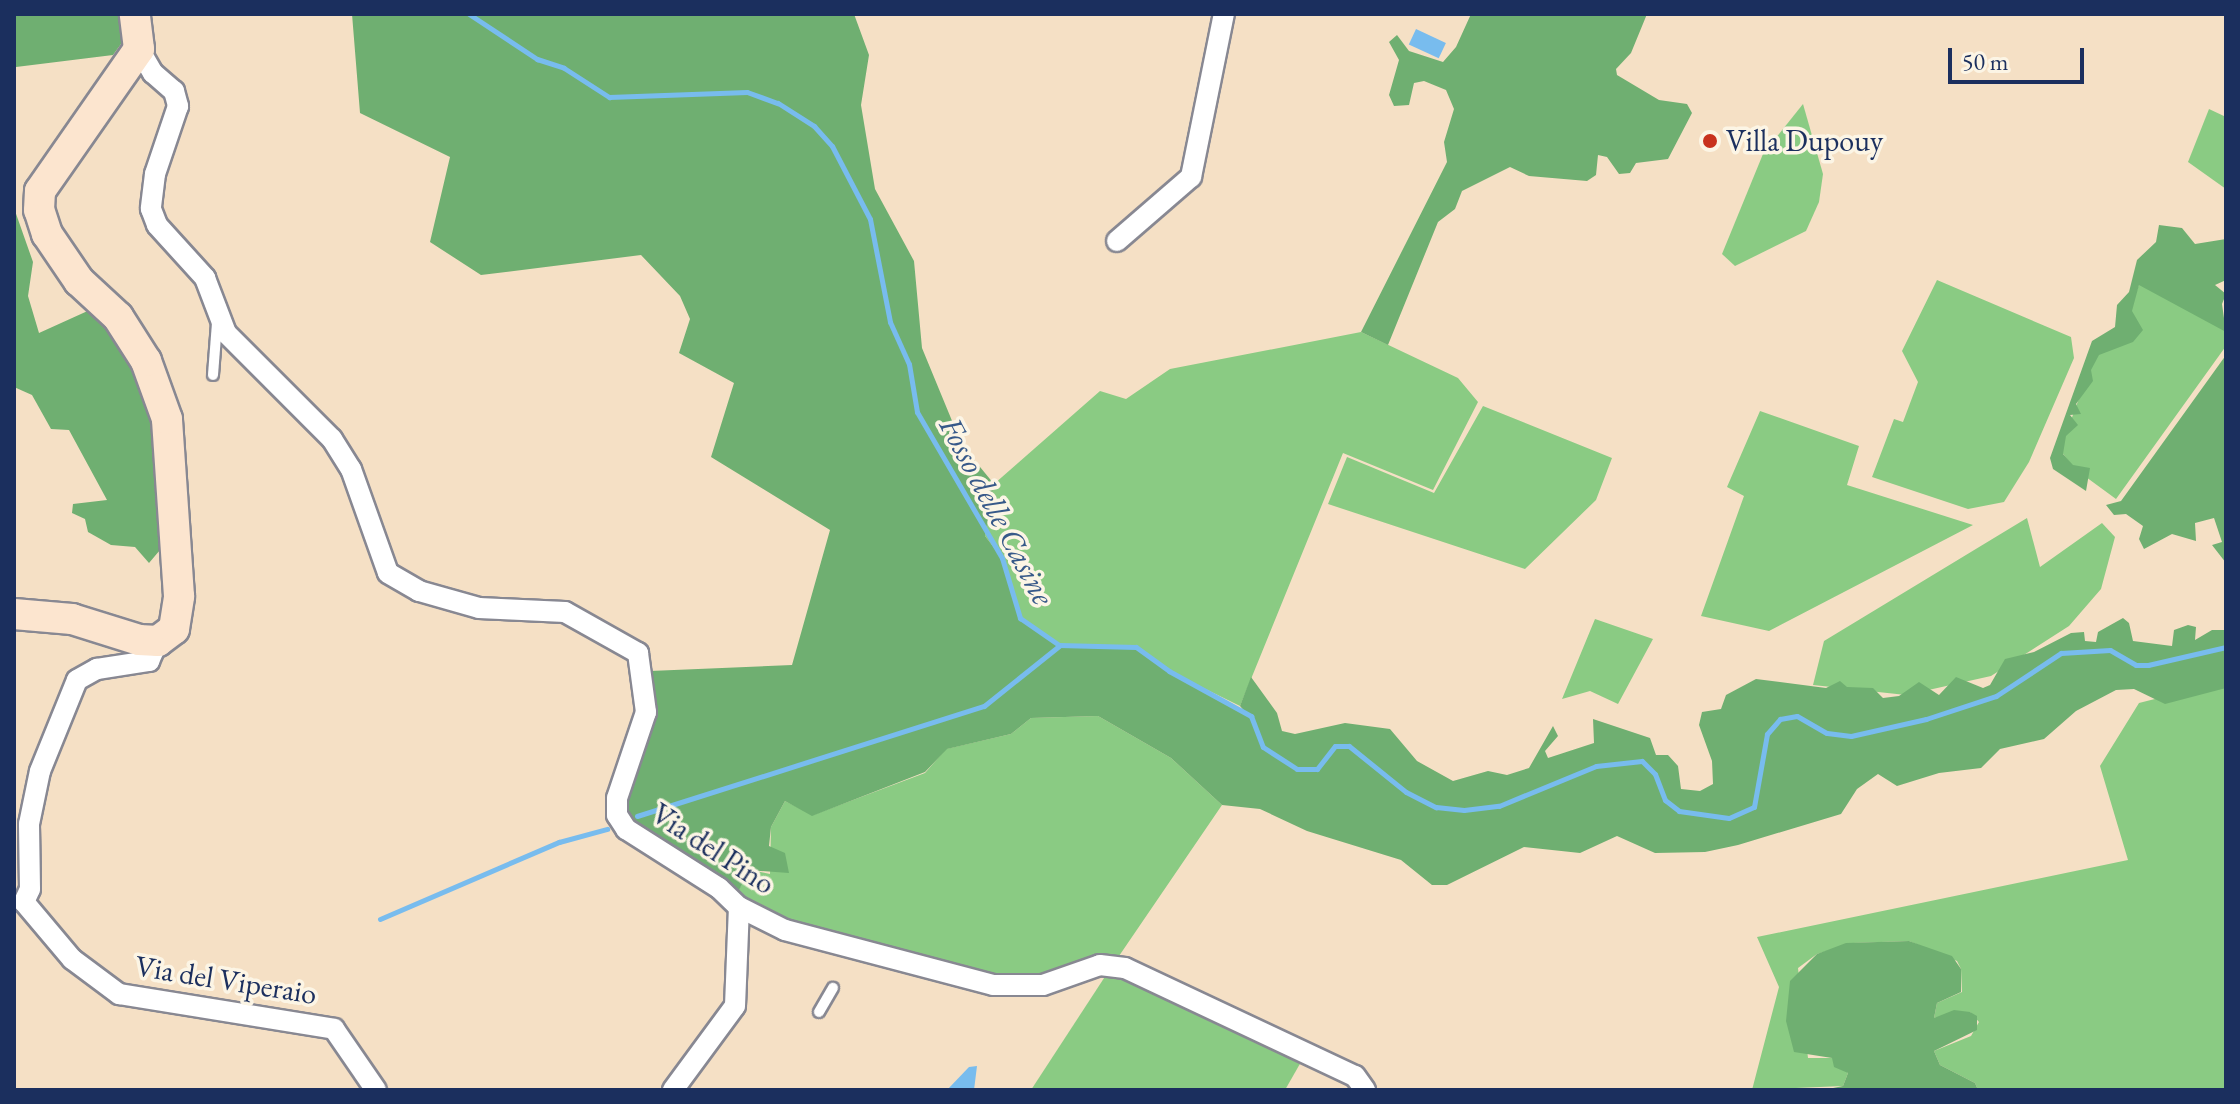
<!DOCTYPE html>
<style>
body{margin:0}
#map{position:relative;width:2240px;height:1104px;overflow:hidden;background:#f5e0c5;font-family:"EB Garamond",serif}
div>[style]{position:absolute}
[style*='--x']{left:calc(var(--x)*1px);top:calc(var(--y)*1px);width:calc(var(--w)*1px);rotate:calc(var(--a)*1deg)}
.green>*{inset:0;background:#8acb83}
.forest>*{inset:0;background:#6faf71}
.water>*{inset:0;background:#78bcee;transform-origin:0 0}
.stream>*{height:5px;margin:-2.5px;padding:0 2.5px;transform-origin:2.5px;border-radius:2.5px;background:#78bcee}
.roads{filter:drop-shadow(2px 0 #888892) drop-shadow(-2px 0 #888892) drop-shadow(0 2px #888892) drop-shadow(0 -2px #888892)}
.lane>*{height:10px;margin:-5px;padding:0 5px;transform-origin:5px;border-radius:5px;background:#fff}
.street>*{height:20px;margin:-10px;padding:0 10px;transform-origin:10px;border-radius:10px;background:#fff}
.secondary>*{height:30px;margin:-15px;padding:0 15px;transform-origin:15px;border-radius:15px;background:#fce5cf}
.dots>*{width:22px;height:22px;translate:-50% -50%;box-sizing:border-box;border:4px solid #fcf5e5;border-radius:50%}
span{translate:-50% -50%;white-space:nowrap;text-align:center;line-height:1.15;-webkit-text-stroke:7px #fcf5e5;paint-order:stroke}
.poi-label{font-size:30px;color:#1b2f5e}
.left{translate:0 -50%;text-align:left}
.street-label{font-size:30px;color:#1b2f5e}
.water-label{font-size:32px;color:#375989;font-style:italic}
.frame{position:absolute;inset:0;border:16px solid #1b2f5e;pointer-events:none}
.scale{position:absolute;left:1948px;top:48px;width:136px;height:36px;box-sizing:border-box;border:4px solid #1b2f5e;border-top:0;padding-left:10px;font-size:24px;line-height:28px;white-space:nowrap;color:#1b2f5e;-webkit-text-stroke:6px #fcf5e5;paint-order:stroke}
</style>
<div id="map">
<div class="green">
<div style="clip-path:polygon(1803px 104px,1823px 174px,1819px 202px,1806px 231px,1735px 266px,1722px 254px,1763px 154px)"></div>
<div style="clip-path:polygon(2209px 109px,2226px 117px,2226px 189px,2188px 162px)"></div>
<div style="clip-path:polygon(2141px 278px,2226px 329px,2226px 346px,2116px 499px,2075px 469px,2060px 450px,2095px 355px,2121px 340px)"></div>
<div style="clip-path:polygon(1937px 280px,2071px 337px,2074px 358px,2029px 462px,2004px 502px,1968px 509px,1872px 477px,1894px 419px,1903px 422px,1918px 382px,1902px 351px)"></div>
<div style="clip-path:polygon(1361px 332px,1458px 378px,1478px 402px,1433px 490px,1343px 453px,1240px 706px,1169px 671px,1136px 647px,1059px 645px,1020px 618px,1002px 558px,985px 536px,994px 484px,1100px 391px,1126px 399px,1170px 369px)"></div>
<div style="clip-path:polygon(1483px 406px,1612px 458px,1596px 500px,1525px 569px,1328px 504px,1347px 457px,1434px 493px)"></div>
<div style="clip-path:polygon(1760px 411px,1859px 446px,1847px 485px,1973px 525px,1769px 631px,1701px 616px,1744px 496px,1727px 487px)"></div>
<div style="clip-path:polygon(2027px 518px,2040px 567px,2102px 523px,2115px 537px,2101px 589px,2069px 626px,1991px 676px,1906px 695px,1813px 685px,1824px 641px)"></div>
<div style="clip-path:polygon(1595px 619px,1653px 639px,1618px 704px,1590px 691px,1562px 699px)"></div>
<div style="clip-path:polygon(2226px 681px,2226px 1090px,1978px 1090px,1975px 1083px,1940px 1065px,1934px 1051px,1971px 1036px,1979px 1022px,1970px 1012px,1934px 1018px,1937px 1003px,1962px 992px,1961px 969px,1957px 961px,1909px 941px,1853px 943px,1817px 954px,1798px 968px,1808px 1058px,1833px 1058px,1848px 1073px,1843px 1086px,1752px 1090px,1779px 987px,1757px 937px,2128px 860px,2100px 766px,2139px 703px)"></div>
<div style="clip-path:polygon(1098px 716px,1171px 758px,1222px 805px,1119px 956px,1098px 957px,1057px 974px,998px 977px,785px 924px,737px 895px,747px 869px,770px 874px,771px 827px,785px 801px,813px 815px,925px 773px,946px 749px,1011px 734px,1031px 718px)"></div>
<div style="clip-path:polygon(1119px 971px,1295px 1054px,1301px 1062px,1285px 1090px,1031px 1090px,1108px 972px)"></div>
</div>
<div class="forest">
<div style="clip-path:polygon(14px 14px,124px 14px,129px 33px,113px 55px,16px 67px,14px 78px)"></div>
<div style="clip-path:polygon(352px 14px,854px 14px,869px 55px,861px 105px,875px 189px,914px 261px,922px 348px,962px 445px,994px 484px,985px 536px,1002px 558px,1021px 618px,1059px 645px,1136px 647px,1169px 671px,1247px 714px,1240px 706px,1251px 677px,1277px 713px,1282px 731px,1295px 734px,1345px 723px,1390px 729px,1417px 761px,1453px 781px,1488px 771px,1507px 775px,1529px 768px,1553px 726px,1558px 736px,1545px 751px,1548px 758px,1594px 743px,1593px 719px,1650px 738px,1656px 755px,1668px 755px,1678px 766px,1681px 789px,1700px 791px,1713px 784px,1712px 761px,1699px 725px,1702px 712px,1721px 709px,1726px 695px,1756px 679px,1826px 688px,1840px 681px,1847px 687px,1873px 688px,1883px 698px,1899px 696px,1919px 682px,1939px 695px,1956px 677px,1983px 688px,1990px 685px,2005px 659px,2034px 652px,2071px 633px,2084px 632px,2085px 641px,2096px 642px,2098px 632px,2123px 618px,2129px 623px,2133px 641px,2172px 646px,2174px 630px,2188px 625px,2196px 627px,2195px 640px,2212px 630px,2226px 630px,2226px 688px,2165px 704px,2134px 689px,2116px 690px,2076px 711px,2044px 739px,2000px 749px,1981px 768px,1939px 773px,1897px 786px,1878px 774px,1857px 789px,1841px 814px,1738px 845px,1705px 852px,1655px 853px,1617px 836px,1580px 853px,1524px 847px,1447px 885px,1432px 885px,1401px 860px,1307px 831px,1260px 809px,1222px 805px,1171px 758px,1098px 716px,1031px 718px,1011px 734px,947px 749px,925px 772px,812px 816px,785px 801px,771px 827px,769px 846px,785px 853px,789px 873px,748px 870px,737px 895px,625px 816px,650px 671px,792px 665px,830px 530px,711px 457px,734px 383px,679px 353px,690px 319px,680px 296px,641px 255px,481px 275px,430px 242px,450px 157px,360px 113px)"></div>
<div style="clip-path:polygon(1471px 14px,1647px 14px,1631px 53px,1616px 69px,1617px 75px,1659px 100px,1687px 104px,1692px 113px,1668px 159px,1636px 163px,1630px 173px,1619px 174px,1607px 157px,1598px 155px,1596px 175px,1587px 181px,1529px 176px,1510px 167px,1462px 191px,1455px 209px,1438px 222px,1388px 345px,1361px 332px,1447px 162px,1444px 142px,1454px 109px,1446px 90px,1424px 81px,1414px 83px,1409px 105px,1394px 106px,1389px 95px,1399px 60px,1389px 42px,1397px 35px,1409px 51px,1443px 62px,1456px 47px)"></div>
<div style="clip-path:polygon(14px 208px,33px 262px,28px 296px,39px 333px,92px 309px,118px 330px,158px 424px,153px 449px,160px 550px,149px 563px,135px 547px,111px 545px,88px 532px,85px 519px,72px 513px,73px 504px,107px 500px,69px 430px,51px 429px,32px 395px,14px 387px)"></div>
<div style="clip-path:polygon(2159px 225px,2182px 228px,2195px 244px,2226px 239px,2226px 280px,2215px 285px,2226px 294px,2222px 304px,2226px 332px,2139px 285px,2132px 311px,2143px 330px,2133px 342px,2099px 355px,2091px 370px,2093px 381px,2076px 404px,2081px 414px,2070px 415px,2078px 425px,2066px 436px,2063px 454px,2073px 465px,2090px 468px,2086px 491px,2053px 469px,2050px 458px,2092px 341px,2115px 327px,2117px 305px,2129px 292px,2137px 260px,2156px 242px)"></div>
<div style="clip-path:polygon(2226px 355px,2226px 563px,2212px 545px,2222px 542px,2214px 518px,2195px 523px,2196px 541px,2172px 534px,2144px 549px,2139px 539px,2143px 526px,2126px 514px,2114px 515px,2106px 505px,2121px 501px)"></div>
<div style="clip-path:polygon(1909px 941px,1952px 956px,1961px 969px,1961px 992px,1937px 1003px,1934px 1018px,1954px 1010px,1970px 1012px,1977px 1016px,1977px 1030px,1934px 1051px,1940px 1065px,1975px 1083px,1978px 1090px,1823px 1090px,1843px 1086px,1848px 1073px,1834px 1067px,1832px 1058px,1794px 1052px,1786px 1021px,1790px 981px,1817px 954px,1846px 943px)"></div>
</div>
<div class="water">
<div style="left:1416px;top:29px;width:33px;height:17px;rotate:25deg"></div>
<div style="clip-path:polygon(977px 1066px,974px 1090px,947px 1090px,969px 1067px)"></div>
</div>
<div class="stream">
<div style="--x:469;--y:14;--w:82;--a:33.5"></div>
<div style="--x:537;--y:59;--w:28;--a:18"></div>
<div style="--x:564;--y:68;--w:54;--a:32.8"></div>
<div style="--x:609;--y:97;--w:138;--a:-2.1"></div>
<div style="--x:747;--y:92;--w:33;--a:20"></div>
<div style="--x:778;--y:103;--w:43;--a:32.6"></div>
<div style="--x:814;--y:126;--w:27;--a:48"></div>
<div style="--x:832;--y:146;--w:82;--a:62.5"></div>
<div style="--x:870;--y:219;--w:105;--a:79"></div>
<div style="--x:890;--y:322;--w:46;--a:65.7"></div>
<div style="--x:909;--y:364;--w:49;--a:80.5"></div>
<div style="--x:917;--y:412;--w:169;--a:59.8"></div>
<div style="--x:1002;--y:558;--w:63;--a:73.3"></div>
<div style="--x:1020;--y:618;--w:47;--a:34.7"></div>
<div style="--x:1059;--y:645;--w:77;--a:1.5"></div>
<div style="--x:1136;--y:647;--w:41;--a:36"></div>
<div style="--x:1169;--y:671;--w:94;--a:28.8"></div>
<div style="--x:1251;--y:716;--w:33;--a:69"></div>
<div style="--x:1263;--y:747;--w:40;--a:32.9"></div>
<div style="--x:1297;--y:769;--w:20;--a:0"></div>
<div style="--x:1317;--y:769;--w:29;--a:-52"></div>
<div style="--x:1335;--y:746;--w:14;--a:0"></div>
<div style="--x:1349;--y:746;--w:73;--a:38.9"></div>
<div style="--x:1406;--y:792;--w:34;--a:27"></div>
<div style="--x:1436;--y:807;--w:28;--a:6"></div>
<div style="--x:1464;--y:810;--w:35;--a:-7"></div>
<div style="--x:1499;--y:806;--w:105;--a:-22.4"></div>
<div style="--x:1596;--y:766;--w:46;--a:-6.2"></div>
<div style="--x:1642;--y:761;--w:18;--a:45"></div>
<div style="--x:1655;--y:774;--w:28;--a:69"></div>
<div style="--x:1665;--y:800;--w:18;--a:38"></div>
<div style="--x:1679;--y:811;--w:50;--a:8"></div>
<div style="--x:1729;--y:818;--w:27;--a:-24"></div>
<div style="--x:1754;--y:807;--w:74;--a:-79.9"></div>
<div style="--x:1767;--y:734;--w:20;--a:-49"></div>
<div style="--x:1780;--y:719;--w:17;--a:-10"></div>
<div style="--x:1797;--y:716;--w:34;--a:30"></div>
<div style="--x:1827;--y:733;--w:24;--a:7"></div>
<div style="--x:1851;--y:736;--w:77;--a:-12.8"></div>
<div style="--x:1926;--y:719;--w:74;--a:-18.2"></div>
<div style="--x:1996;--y:696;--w:78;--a:-33.5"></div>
<div style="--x:2061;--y:653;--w:49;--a:-3.5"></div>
<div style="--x:2110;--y:650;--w:30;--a:30"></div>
<div style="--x:2136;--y:665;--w:12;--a:0"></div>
<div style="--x:2148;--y:665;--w:80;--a:-13"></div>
<div style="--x:637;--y:816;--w:364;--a:-17.6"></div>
<div style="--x:984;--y:706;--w:96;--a:-38.7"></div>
<div style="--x:380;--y:919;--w:195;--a:-23.3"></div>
<div style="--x:559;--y:842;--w:50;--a:-15.2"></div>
</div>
<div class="roads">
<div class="lane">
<div style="--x:213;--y:375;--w:52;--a:-85.6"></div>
<div style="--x:819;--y:1012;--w:28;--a:-60"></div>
</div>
<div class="street">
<div style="--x:139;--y:49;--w:28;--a:60"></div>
<div style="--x:153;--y:73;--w:28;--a:41"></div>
<div style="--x:174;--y:91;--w:16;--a:75"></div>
<div style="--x:178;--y:106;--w:72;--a:108.7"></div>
<div style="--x:155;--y:174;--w:35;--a:97"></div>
<div style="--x:151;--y:209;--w:17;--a:69"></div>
<div style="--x:157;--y:225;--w:72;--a:47.8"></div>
<div style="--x:205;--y:278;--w:59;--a:69.1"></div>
<div style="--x:226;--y:333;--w:150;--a:45"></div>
<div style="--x:332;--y:439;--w:36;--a:58"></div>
<div style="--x:351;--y:469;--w:110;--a:70.4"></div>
<div style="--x:388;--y:573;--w:36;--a:30"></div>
<div style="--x:419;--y:591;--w:62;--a:15.8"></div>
<div style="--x:479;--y:608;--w:86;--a:2.7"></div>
<div style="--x:565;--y:612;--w:84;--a:29.3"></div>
<div style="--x:638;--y:653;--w:60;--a:82.3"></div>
<div style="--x:646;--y:712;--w:91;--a:108.6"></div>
<div style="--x:617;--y:798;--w:17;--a:90"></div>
<div style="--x:617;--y:815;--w:17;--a:57"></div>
<div style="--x:626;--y:829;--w:110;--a:32.4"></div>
<div style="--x:719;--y:888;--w:28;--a:44"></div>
<div style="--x:739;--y:907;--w:51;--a:26.6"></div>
<div style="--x:785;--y:930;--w:215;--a:14.8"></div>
<div style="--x:993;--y:985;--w:50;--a:0"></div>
<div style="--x:1043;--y:985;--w:60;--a:-19.3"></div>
<div style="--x:1100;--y:965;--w:25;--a:7"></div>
<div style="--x:1125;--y:968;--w:254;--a:25.2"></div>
<div style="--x:1355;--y:1076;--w:17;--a:54"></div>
<div style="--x:1117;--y:241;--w:98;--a:-40.9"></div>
<div style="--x:1191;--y:177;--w:166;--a:-78.6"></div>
<div style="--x:24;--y:902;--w:75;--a:49.9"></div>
<div style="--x:72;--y:959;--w:59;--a:36.7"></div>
<div style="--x:119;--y:994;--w:218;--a:9.2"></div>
<div style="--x:334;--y:1029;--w:74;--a:55.5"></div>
<div style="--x:24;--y:902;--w:14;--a:-65"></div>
<div style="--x:30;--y:889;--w:65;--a:-90.9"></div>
<div style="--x:29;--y:824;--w:54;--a:-78.3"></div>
<div style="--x:40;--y:771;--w:98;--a:-67.9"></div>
<div style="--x:77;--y:680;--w:23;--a:-29"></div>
<div style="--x:97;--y:669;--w:53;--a:-8.7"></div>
<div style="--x:149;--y:661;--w:22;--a:-66"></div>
<div style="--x:673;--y:1090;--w:104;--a:-53.6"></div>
<div style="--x:735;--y:1006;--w:99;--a:-87.7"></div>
</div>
<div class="secondary">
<div style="--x:14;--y:614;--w:58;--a:4.9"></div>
<div style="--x:72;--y:619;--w:70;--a:17.4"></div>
<div style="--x:139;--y:640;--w:19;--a:3"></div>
<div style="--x:158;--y:641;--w:20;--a:-37"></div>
<div style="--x:174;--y:629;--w:33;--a:-81"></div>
<div style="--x:179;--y:596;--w:177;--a:-93.9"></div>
<div style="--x:167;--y:419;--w:62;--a:-109.9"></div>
<div style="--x:146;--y:361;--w:52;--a:-122.5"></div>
<div style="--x:118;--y:317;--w:53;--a:-137.3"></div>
<div style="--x:79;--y:281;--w:57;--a:-124.2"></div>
<div style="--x:47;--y:234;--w:25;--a:-108"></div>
<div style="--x:39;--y:210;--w:19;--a:-87"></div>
<div style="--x:40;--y:191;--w:173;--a:-55.1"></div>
<div style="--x:139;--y:49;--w:35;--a:-97"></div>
</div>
</div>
<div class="dots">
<div style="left:1710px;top:141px;background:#c8321e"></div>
</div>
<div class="poi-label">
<span class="left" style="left:1726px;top:141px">Villa Dupouy</span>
</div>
<div class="street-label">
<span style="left:713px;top:849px;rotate:33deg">Via del Pino</span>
<span style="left:226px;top:980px;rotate:9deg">Via del Viperaio</span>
</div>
<div class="water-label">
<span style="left:997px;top:511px;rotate:62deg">Fosso delle Casine</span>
</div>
<div class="frame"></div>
<div class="scale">50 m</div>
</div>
